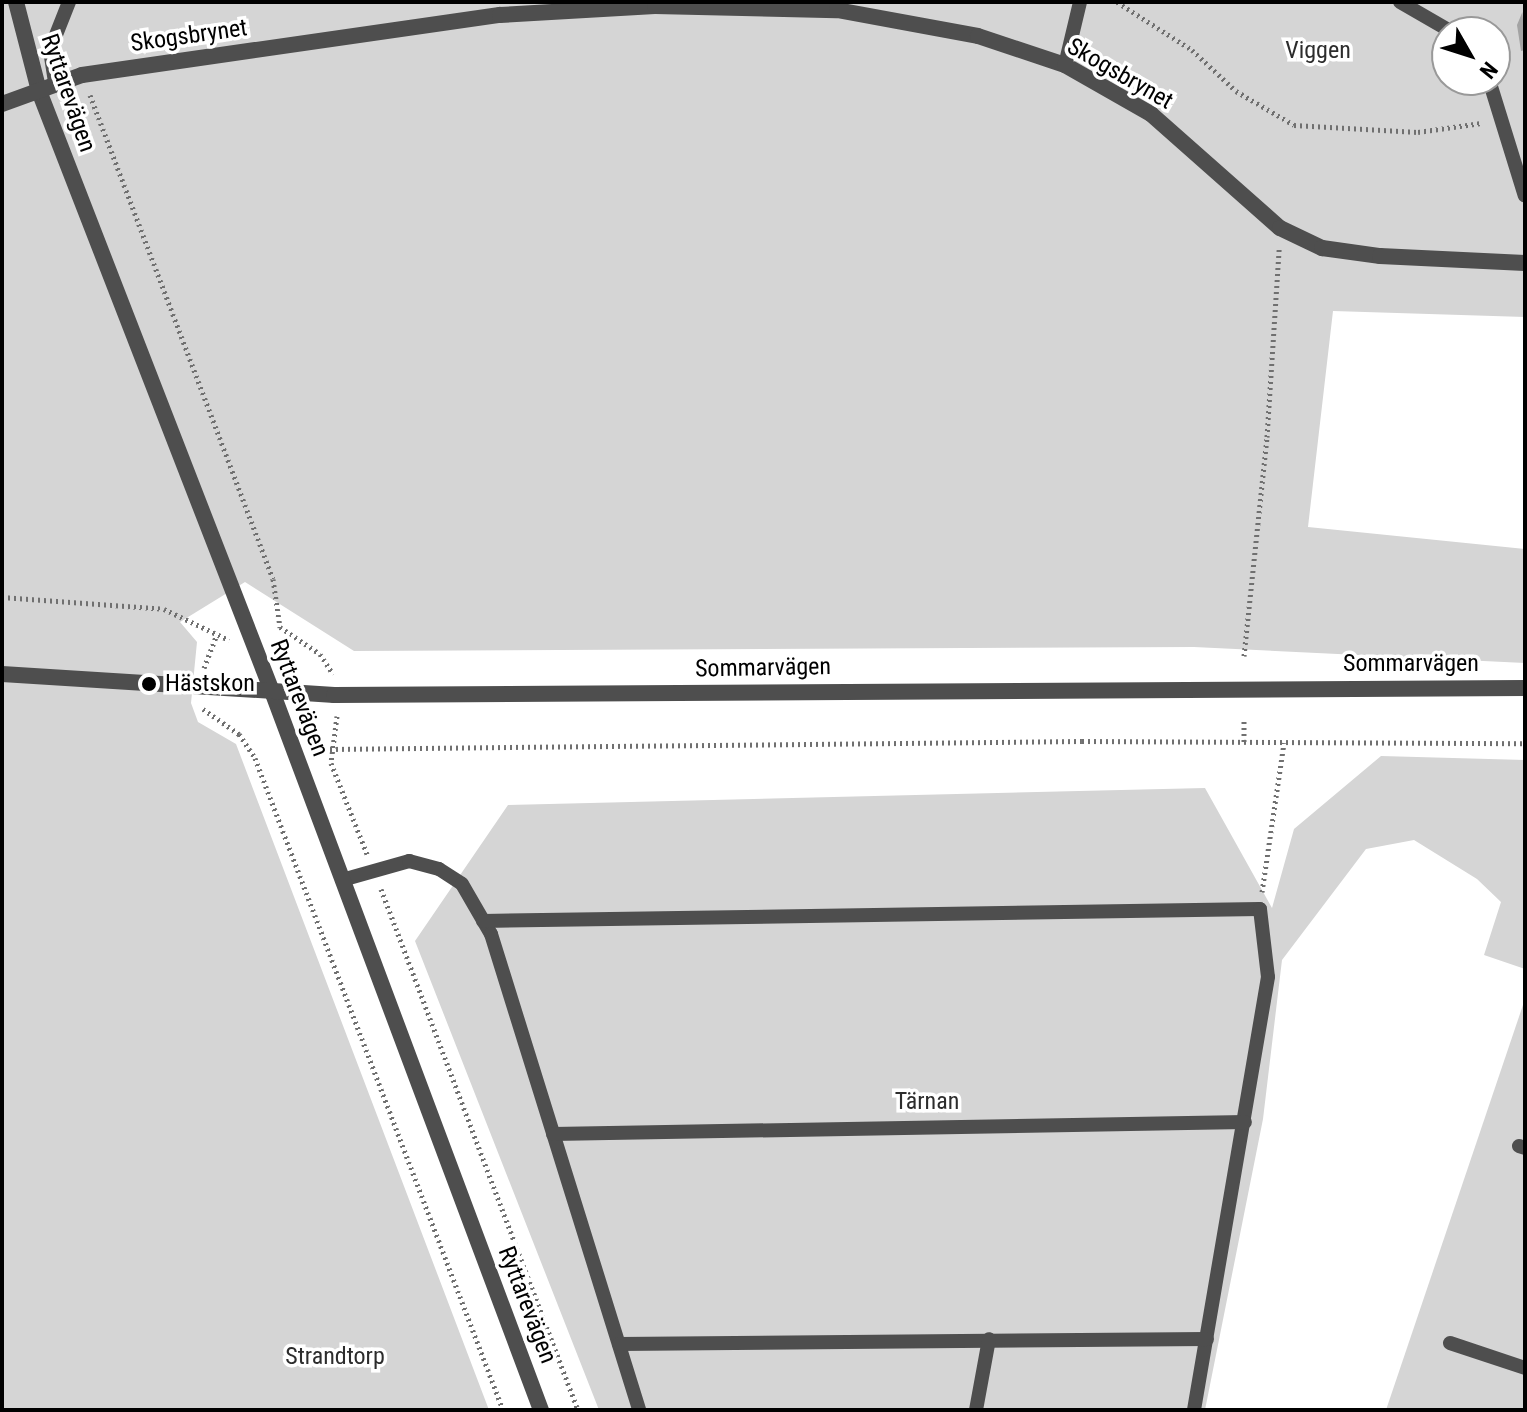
<!DOCTYPE html>
<meta charset="utf-8">
<style>
body{margin:0}
#map{position:relative;width:1527px;height:1412px;overflow:hidden;background:#fff;font-family:"Roboto Condensed",sans-serif}
div>[style]{position:absolute}
[style*='--x']{left:calc(var(--x)*1px);top:calc(var(--y)*1px);width:calc(var(--w)*1px);rotate:calc(var(--a)*1deg)}
.green>*{inset:0;background:#d5d5d5}
.path>*{height:5px;margin-top:-2.5px;transform-origin:0;background:repeating-linear-gradient(90deg,#707070 0 2px,transparent 0 6px)}
.lane>*{height:14px;margin:-7px;padding:0 7px;transform-origin:7px;border-radius:7px;background:#4e4e4e}
.street>*{height:16px;margin:-8px;padding:0 8px;transform-origin:8px;border-radius:8px;background:#4e4e4e}
.wall>*{inset:0;background:#a3a3a3}
.building>*{inset:0;background:#bebebe}
.dots>*{width:22px;height:22px;translate:-50% -50%;box-sizing:border-box;border:4px solid #fff;border-radius:50%}
span{translate:-50% -50%;white-space:nowrap;text-align:center;line-height:1.15;-webkit-text-stroke:7px #fff;paint-order:stroke}
.street-label{font-size:24px;color:#000}
.park-label{font-size:24px;color:#2c2c2c}
.poi-label{font-size:24px;color:#000}
.left{translate:0 -50%;text-align:left}
.frame{position:absolute;inset:0;border:4px solid #000;pointer-events:none}
.north{position:absolute;left:1431px;top:16px;width:80px;height:80px;box-sizing:border-box;background:#fff;border:2px solid #999;border-radius:50%;rotate:129deg;font-size:22px;font-weight:700;line-height:32px;text-align:center;color:#000}
.north::after{content:'';display:block;margin:auto;width:28px;height:36px;background:#000;clip-path:polygon(50% 0,100% 100%,50% 72%,0 100%)}
</style>
<div id="map">
<div class="green">
<div style="clip-path:polygon(evenodd,2px 2px,1525px 2px,1525px 317px,1333px 311px,1308px 527px,1525px 549px,1525px 663px,1194px 647px,354px 651px,245px 582px,180px 622px,197px 642px,191px 703px,198px 722px,236px 744px,489px 1410px,2px 1410px,2px 2px,1447px 32px,1495px 32px,1495px 80px,1447px 80px,1447px 32px)"></div>
<div style="clip-path:polygon(1381px 756px,1525px 760px,1525px 969px,1484px 955px,1501px 902px,1477px 879px,1414px 840px,1366px 849px,1282px 960px,1263px 1119px,1205px 1410px,599px 1410px,415px 941px,508px 805px,1205px 788px,1272px 908px,1294px 829px)"></div>
<div style="clip-path:polygon(1525px 999px,1525px 1410px,1386px 1410px)"></div>
</div>
<div class="path">
<div style="--x:1117;--y:2;--w:89;--a:32.6"></div>
<div style="--x:1192;--y:50;--w:60;--a:43"></div>
<div style="--x:1236;--y:91;--w:67;--a:30.4"></div>
<div style="--x:1294;--y:125;--w:124;--a:3.2"></div>
<div style="--x:1418;--y:132;--w:64;--a:-8.1"></div>
<div style="--x:90;--y:95;--w:517;--a:69.29"></div>
<div style="--x:273;--y:579;--w:49;--a:81.7"></div>
<div style="--x:280;--y:627;--w:48;--a:34"></div>
<div style="--x:320;--y:654;--w:24;--a:57"></div>
<div style="--x:2;--y:597;--w:162;--a:4.2"></div>
<div style="--x:164;--y:609;--w:72;--a:25.5"></div>
<div style="--x:1244;--y:656;--w:220;--a:-84"></div>
<div style="--x:1267;--y:437;--w:188;--a:-86.3"></div>
<div style="--x:204;--y:668;--w:34;--a:-69"></div>
<div style="--x:203;--y:709;--w:44;--a:34.8"></div>
<div style="--x:239;--y:734;--w:29;--a:56"></div>
<div style="--x:255;--y:758;--w:698;--a:69.17"></div>
<div style="--x:337;--y:716;--w:47;--a:97.3"></div>
<div style="--x:331;--y:763;--w:98;--a:68.4"></div>
<div style="--x:1244;--y:721;--w:21;--a:90"></div>
<div style="--x:330;--y:749;--w:752;--a:-0.61"></div>
<div style="--x:1082;--y:741;--w:443;--a:0.3"></div>
<div style="--x:381;--y:889;--w:557;--a:69.29"></div>
<div style="--x:1262;--y:892;--w:151;--a:-81.6"></div>
</div>
<div class="lane">
<div style="--x:1400;--y:2;--w:60;--a:30"></div>
<div style="--x:1065;--y:65;--w:65;--a:-76.6"></div>
<div style="--x:1489;--y:80;--w:121;--a:72.8"></div>
<div style="--x:55;--y:82;--w:32;--a:-99"></div>
<div style="--x:50;--y:50;--w:52;--a:-68.4"></div>
<div style="--x:342;--y:880;--w:70;--a:-15.8"></div>
<div style="--x:409;--y:861;--w:31;--a:15"></div>
<div style="--x:439;--y:869;--w:27;--a:33"></div>
<div style="--x:462;--y:884;--w:58;--a:59.9"></div>
<div style="--x:491;--y:934;--w:498;--a:72.7"></div>
<div style="--x:483;--y:921;--w:777;--a:-0.88"></div>
<div style="--x:1260;--y:909;--w:68;--a:83.3"></div>
<div style="--x:1268;--y:977;--w:439;--a:99.7"></div>
<div style="--x:553;--y:1134;--w:692;--a:-0.99"></div>
<div style="--x:1519;--y:1146;--w:6;--a:18"></div>
<div style="--x:1450;--y:1343;--w:79;--a:18.4"></div>
<div style="--x:619;--y:1344;--w:588;--a:-0.49"></div>
<div style="--x:976;--y:1410;--w:72;--a:-79.6"></div>
</div>
<div class="street">
<div style="--x:16;--y:2;--w:92;--a:75.5"></div>
<div style="--x:39;--y:91;--w:647;--a:68.79"></div>
<div style="--x:273;--y:694;--w:765;--a:69.48"></div>
<div style="--x:2;--y:104;--w:85;--a:-19.9"></div>
<div style="--x:82;--y:75;--w:422;--a:-8.2"></div>
<div style="--x:500;--y:15;--w:155;--a:-3.3"></div>
<div style="--x:655;--y:6;--w:182;--a:1.3"></div>
<div style="--x:837;--y:10;--w:143;--a:10.4"></div>
<div style="--x:978;--y:36;--w:92;--a:18.4"></div>
<div style="--x:1065;--y:65;--w:99;--a:29.7"></div>
<div style="--x:1151;--y:114;--w:172;--a:41.5"></div>
<div style="--x:1280;--y:228;--w:47;--a:25.5"></div>
<div style="--x:1322;--y:248;--w:59;--a:7.9"></div>
<div style="--x:1380;--y:256;--w:145;--a:2.8"></div>
<div style="--x:2;--y:674;--w:333;--a:3.6"></div>
<div style="--x:334;--y:695;--w:1191;--a:-0.34"></div>
</div>
<div class="wall">
<div style="clip-path:polygon(1525px 12px,1525px 50px,1521px 51px,1517px 25px,1522px 13px)"></div>
</div>
<div class="building">
<div style="clip-path:polygon(1525px 12px,1525px 33px,1522px 13px)"></div>
</div>
<div class="dots">
<div style="left:149px;top:684px;background:#000"></div>
</div>
<div class="street-label">
<span style="left:189px;top:36px;rotate:-8deg">Skogsbrynet</span>
<span style="left:1120px;top:74px;rotate:30deg">Skogsbrynet</span>
<span style="left:68px;top:93px;rotate:71deg">Ryttarevägen</span>
<span style="left:1411px;top:664px">Sommarvägen</span>
<span style="left:763px;top:668px;rotate:-1deg">Sommarvägen</span>
<span style="left:299px;top:698px;rotate:69deg">Ryttarevägen</span>
<span style="left:527px;top:1305px;rotate:69deg">Ryttarevägen</span>
</div>
<div class="park-label">
<span style="left:1318px;top:51px">Viggen</span>
<span style="left:927px;top:1102px">Tärnan</span>
<span style="left:335px;top:1357px">Strandtorp</span>
</div>
<div class="poi-label">
<span class="left" style="left:165px;top:684px">Hästskon</span>
</div>
<div class="frame"></div>
<div class="north">N</div>
</div>
